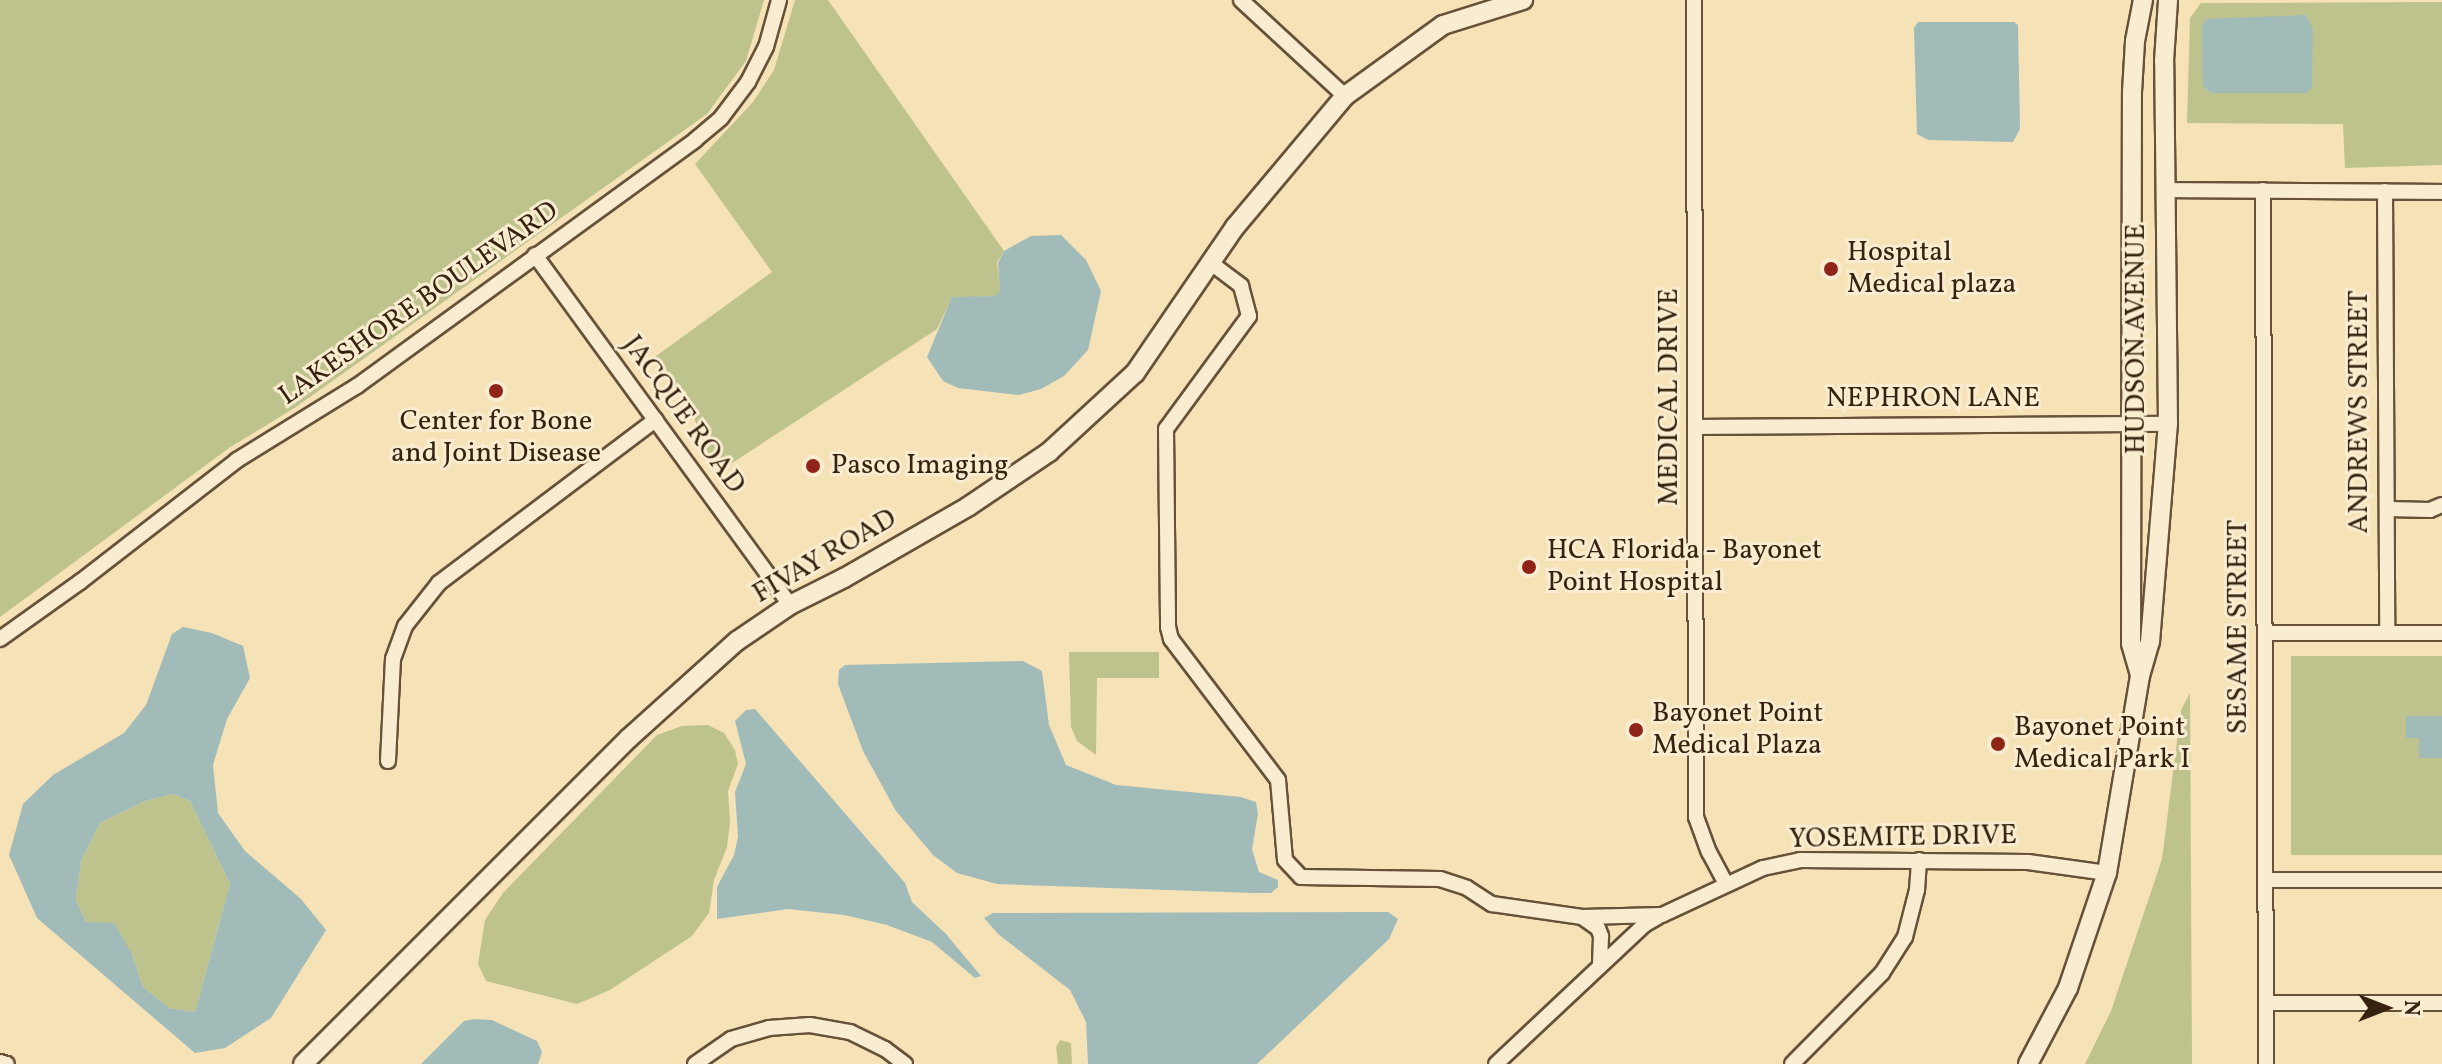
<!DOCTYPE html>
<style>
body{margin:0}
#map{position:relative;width:2442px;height:1064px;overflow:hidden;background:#f6e2b7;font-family:Vollkorn,serif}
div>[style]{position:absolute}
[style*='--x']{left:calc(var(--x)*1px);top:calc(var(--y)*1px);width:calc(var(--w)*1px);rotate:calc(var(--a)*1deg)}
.green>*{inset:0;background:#bec38d;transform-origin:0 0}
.water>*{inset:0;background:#a1bbb9}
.roads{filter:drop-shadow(2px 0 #665239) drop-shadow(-2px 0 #665239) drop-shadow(0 2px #665239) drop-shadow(0 -2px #665239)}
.minor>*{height:14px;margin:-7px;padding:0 7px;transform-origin:7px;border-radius:7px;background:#f9ecd0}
.tertiary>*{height:18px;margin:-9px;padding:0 9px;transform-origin:9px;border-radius:9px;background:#f9ecd0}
.dots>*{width:22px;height:22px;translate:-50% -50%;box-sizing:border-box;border:4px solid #f9ecd0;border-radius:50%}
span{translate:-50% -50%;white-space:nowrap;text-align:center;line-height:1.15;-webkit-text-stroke:6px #f9ecd0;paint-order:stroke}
.poi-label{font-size:28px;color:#36220f}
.left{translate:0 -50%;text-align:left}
.street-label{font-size:28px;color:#36220f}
.north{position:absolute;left:2346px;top:968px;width:80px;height:80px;-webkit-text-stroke:6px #f9ecd0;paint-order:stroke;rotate:90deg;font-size:22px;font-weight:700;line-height:32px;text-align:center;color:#36220f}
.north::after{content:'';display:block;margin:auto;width:28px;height:36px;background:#36220f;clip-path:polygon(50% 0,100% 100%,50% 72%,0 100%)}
</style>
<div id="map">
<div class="green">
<div style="clip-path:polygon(0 0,764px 0,746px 61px,707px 114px,296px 407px,229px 448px,0 617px)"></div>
<div style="clip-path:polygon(795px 0,828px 0,1004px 251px,997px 263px,1001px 290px,995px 296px,952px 298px,937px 329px,723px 469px,711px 460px,688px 403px,652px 359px,772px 272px,695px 164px,753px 102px,774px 70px)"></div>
<div style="clip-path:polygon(2442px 2px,2442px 165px,2345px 168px,2343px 124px,2187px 123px,2190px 18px,2201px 3px)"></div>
<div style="clip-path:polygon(1069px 652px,1159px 652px,1159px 678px,1097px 678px,1096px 755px,1077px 741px,1071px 727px)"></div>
<div style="left:2291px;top:656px;width:151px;height:199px"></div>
<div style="clip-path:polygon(2190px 693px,2192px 1064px,2085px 1064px,2111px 1011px,2162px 859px,2181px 710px)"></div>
<div style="clip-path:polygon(708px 725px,724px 733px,735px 750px,738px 764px,728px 791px,730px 822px,727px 847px,714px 880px,709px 913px,692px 936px,610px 990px,577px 1004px,486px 981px,478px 964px,485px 920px,503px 893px,657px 735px,682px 726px)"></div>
<div style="clip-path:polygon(173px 794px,190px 801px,230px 884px,195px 1012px,169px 1008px,143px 987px,132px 954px,86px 922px,76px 900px,81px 861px,100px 823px,145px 801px)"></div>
<div style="clip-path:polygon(1060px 1040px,1071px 1043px,1072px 1064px,1058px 1064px,1056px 1047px)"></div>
</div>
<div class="water">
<div style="clip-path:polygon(2306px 15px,2313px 29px,2312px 87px,2307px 93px,2211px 93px,2203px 86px,2202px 26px,2206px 19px)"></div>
<div style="clip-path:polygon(1918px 22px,2014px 22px,2018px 25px,2020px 129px,2013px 142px,1928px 140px,1917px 134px,1914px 28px)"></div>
<div style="clip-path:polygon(1061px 235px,1086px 260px,1101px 291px,1088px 350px,1064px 376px,1041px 389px,1019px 395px,958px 388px,943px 381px,927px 357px,952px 297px,995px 296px,1000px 290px,998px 263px,1004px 251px,1031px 236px)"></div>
<div style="clip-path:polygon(evenodd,183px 627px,212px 633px,243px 646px,250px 678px,227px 719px,213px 765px,218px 813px,245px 851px,301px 899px,326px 930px,271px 1018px,225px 1048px,195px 1053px,37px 918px,9px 855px,23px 804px,53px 775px,124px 733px,146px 705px,172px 634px,183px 627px,173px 794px,190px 801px,230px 884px,195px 1012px,169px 1008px,143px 987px,132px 954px,114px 923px,86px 922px,76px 900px,81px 861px,100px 823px,145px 801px,173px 794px)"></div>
<div style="clip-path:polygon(1023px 661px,1042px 671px,1049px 725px,1066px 765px,1116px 785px,1241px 797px,1256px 802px,1258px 814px,1252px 849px,1259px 872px,1278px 880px,1278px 887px,1271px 893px,1254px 893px,997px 884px,957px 873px,933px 855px,896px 811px,863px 751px,838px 684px,839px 670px,845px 665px)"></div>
<div style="clip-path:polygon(755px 709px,905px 883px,912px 902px,946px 934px,981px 976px,975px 978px,932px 942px,887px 925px,844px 915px,788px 909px,717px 919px,717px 887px,734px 855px,738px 837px,735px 792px,746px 764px,735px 721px,746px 710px)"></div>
<div style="clip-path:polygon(2406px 716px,2442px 716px,2442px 758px,2419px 758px,2419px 738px,2406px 738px)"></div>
<div style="clip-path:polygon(1388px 912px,1398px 919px,1389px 939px,1257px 1064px,1088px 1064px,1086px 1022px,1070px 990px,998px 934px,984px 918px,993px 913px)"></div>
<div style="clip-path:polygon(474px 1019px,492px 1020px,537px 1041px,542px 1052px,538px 1064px,421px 1064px,464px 1021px)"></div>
</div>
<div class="roads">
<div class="minor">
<div style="--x:1241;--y:0;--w:142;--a:42.7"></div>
<div style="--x:1694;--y:0;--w:817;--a:89.86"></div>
<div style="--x:1696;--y:817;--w:37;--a:70"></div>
<div style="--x:1709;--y:852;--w:36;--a:62"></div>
<div style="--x:2164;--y:190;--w:278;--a:0.4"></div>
<div style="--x:2263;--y:190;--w:874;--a:89.8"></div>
<div style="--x:2385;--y:191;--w:442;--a:89.7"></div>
<div style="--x:535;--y:255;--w:433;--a:53.9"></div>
<div style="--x:1211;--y:263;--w:38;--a:37"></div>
<div style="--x:1241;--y:286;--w:31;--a:75"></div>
<div style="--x:1249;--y:316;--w:140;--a:126.3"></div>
<div style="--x:1166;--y:429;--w:198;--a:89.4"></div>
<div style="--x:1168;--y:627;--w:12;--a:76"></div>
<div style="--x:1171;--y:639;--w:177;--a:52.8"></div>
<div style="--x:1278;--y:780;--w:80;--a:85"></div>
<div style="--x:1285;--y:860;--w:23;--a:47"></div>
<div style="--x:1301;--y:877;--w:139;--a:0.8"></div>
<div style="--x:1440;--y:879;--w:28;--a:18"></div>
<div style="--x:1467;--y:888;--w:30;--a:33"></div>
<div style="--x:1492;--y:904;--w:91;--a:8.2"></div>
<div style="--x:1582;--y:917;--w:80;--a:-1.4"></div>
<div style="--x:1662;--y:915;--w:111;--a:-25"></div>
<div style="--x:1763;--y:868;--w:38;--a:-12"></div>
<div style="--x:1800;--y:860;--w:228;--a:0.5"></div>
<div style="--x:2028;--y:862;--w:80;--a:7.9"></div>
<div style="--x:1697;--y:427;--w:471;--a:-0.4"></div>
<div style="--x:2387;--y:509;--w:43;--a:1.3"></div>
<div style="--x:2430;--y:510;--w:13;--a:-23"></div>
<div style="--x:2265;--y:633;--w:177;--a:0"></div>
<div style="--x:0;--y:639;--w:98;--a:-35.5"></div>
<div style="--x:80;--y:582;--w:199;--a:-37.8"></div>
<div style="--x:237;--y:460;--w:141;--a:-31.7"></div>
<div style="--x:357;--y:386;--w:418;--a:-36"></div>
<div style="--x:695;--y:140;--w:34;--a:-40"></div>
<div style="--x:721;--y:118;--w:45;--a:-53.1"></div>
<div style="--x:748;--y:82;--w:39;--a:-63"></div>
<div style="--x:766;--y:47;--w:49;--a:-74.5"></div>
<div style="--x:388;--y:761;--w:102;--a:-87.2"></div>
<div style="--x:393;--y:659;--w:35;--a:-70"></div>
<div style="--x:405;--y:626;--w:55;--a:-51.7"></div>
<div style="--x:439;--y:583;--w:271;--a:-37"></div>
<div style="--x:2266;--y:880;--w:176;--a:0"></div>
<div style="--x:1582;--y:917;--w:19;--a:35"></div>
<div style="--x:1598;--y:928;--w:9;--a:69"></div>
<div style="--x:1601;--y:936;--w:30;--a:92"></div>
<div style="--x:2266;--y:1003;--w:176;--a:0"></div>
<div style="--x:0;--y:1062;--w:7;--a:16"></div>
<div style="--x:695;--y:1064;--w:44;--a:-34.8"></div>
<div style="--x:731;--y:1039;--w:40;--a:-16"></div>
<div style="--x:769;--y:1028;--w:41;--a:-4.2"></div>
<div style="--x:810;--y:1025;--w:41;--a:9.9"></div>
<div style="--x:850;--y:1032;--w:39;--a:26"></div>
<div style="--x:885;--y:1049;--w:25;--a:37"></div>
<div style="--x:1496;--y:1064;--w:203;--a:-43.2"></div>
<div style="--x:1644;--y:925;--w:16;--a:-30"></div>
<div style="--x:1792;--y:1064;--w:128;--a:-45.3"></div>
<div style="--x:1882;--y:973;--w:43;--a:-57.4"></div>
<div style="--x:1905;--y:937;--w:49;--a:-75.7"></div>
<div style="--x:1917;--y:890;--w:30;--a:-86"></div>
</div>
<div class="tertiary">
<div style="--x:2140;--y:675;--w:32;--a:-106"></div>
<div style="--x:2131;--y:644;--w:552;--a:-89.9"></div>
<div style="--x:2132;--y:92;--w:51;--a:-86.6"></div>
<div style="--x:2135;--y:41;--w:42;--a:-79"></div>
<div style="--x:303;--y:1064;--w:460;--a:-45"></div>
<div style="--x:628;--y:739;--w:147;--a:-42"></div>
<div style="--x:737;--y:641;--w:64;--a:-34.2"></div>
<div style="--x:790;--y:605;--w:60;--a:-26.6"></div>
<div style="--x:844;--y:578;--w:144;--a:-29.9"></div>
<div style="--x:969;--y:506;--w:97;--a:-34"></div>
<div style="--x:1049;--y:452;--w:117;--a:-42.6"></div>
<div style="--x:1135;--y:373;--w:177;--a:-55.6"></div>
<div style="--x:1235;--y:227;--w:171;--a:-50"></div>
<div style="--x:1345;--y:96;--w:121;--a:-35.9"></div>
<div style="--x:1443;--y:25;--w:84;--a:-17.4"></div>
<div style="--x:2028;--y:1064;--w:86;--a:-62.2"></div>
<div style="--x:2068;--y:988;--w:121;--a:-71.3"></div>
<div style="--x:2107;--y:873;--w:200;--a:-80.5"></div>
<div style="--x:2140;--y:676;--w:35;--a:-74"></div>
<div style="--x:2150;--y:642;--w:219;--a:-85.3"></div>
<div style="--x:2168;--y:424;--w:363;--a:-90.6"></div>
<div style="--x:2164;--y:61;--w:61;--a:-86.2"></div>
</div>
</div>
<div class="dots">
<div style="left:1831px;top:269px;background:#8f2418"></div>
<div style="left:496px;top:391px;background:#8f2418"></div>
<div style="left:813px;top:466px;background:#8f2418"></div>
<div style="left:1529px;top:567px;background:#8f2418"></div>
<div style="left:1636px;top:730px;background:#8f2418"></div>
<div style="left:1998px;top:744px;background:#8f2418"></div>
</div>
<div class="poi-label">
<span class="left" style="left:1847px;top:269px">Hospital<br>Medical plaza</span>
<span style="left:496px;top:438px">Center for Bone<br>and Joint Disease</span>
<span class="left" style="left:831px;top:466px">Pasco Imaging</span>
<span class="left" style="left:1547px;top:567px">HCA Florida - Bayonet<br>Point Hospital</span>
<span class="left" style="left:1652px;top:730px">Bayonet Point<br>Medical Plaza</span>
<span class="left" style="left:2014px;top:744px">Bayonet Point<br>Medical Park I</span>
</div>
<div class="street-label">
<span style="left:419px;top:304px;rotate:-35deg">LAKESHORE BOULEVARD</span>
<span style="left:2137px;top:339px;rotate:-90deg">HUDSON AVENUE</span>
<span style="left:1670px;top:397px;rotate:-90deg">MEDICAL DRIVE</span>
<span style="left:1933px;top:399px">NEPHRON LANE</span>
<span style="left:2360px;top:412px;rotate:-90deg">ANDREWS STREET</span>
<span style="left:683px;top:415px;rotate:54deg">JACQUE ROAD</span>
<span style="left:825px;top:557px;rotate:-30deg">FIVAY ROAD</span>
<span style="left:2239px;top:627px;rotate:-90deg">SESAME STREET</span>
<span style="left:1903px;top:838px;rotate:-1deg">YOSEMITE DRIVE</span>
</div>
<div class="north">N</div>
</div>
